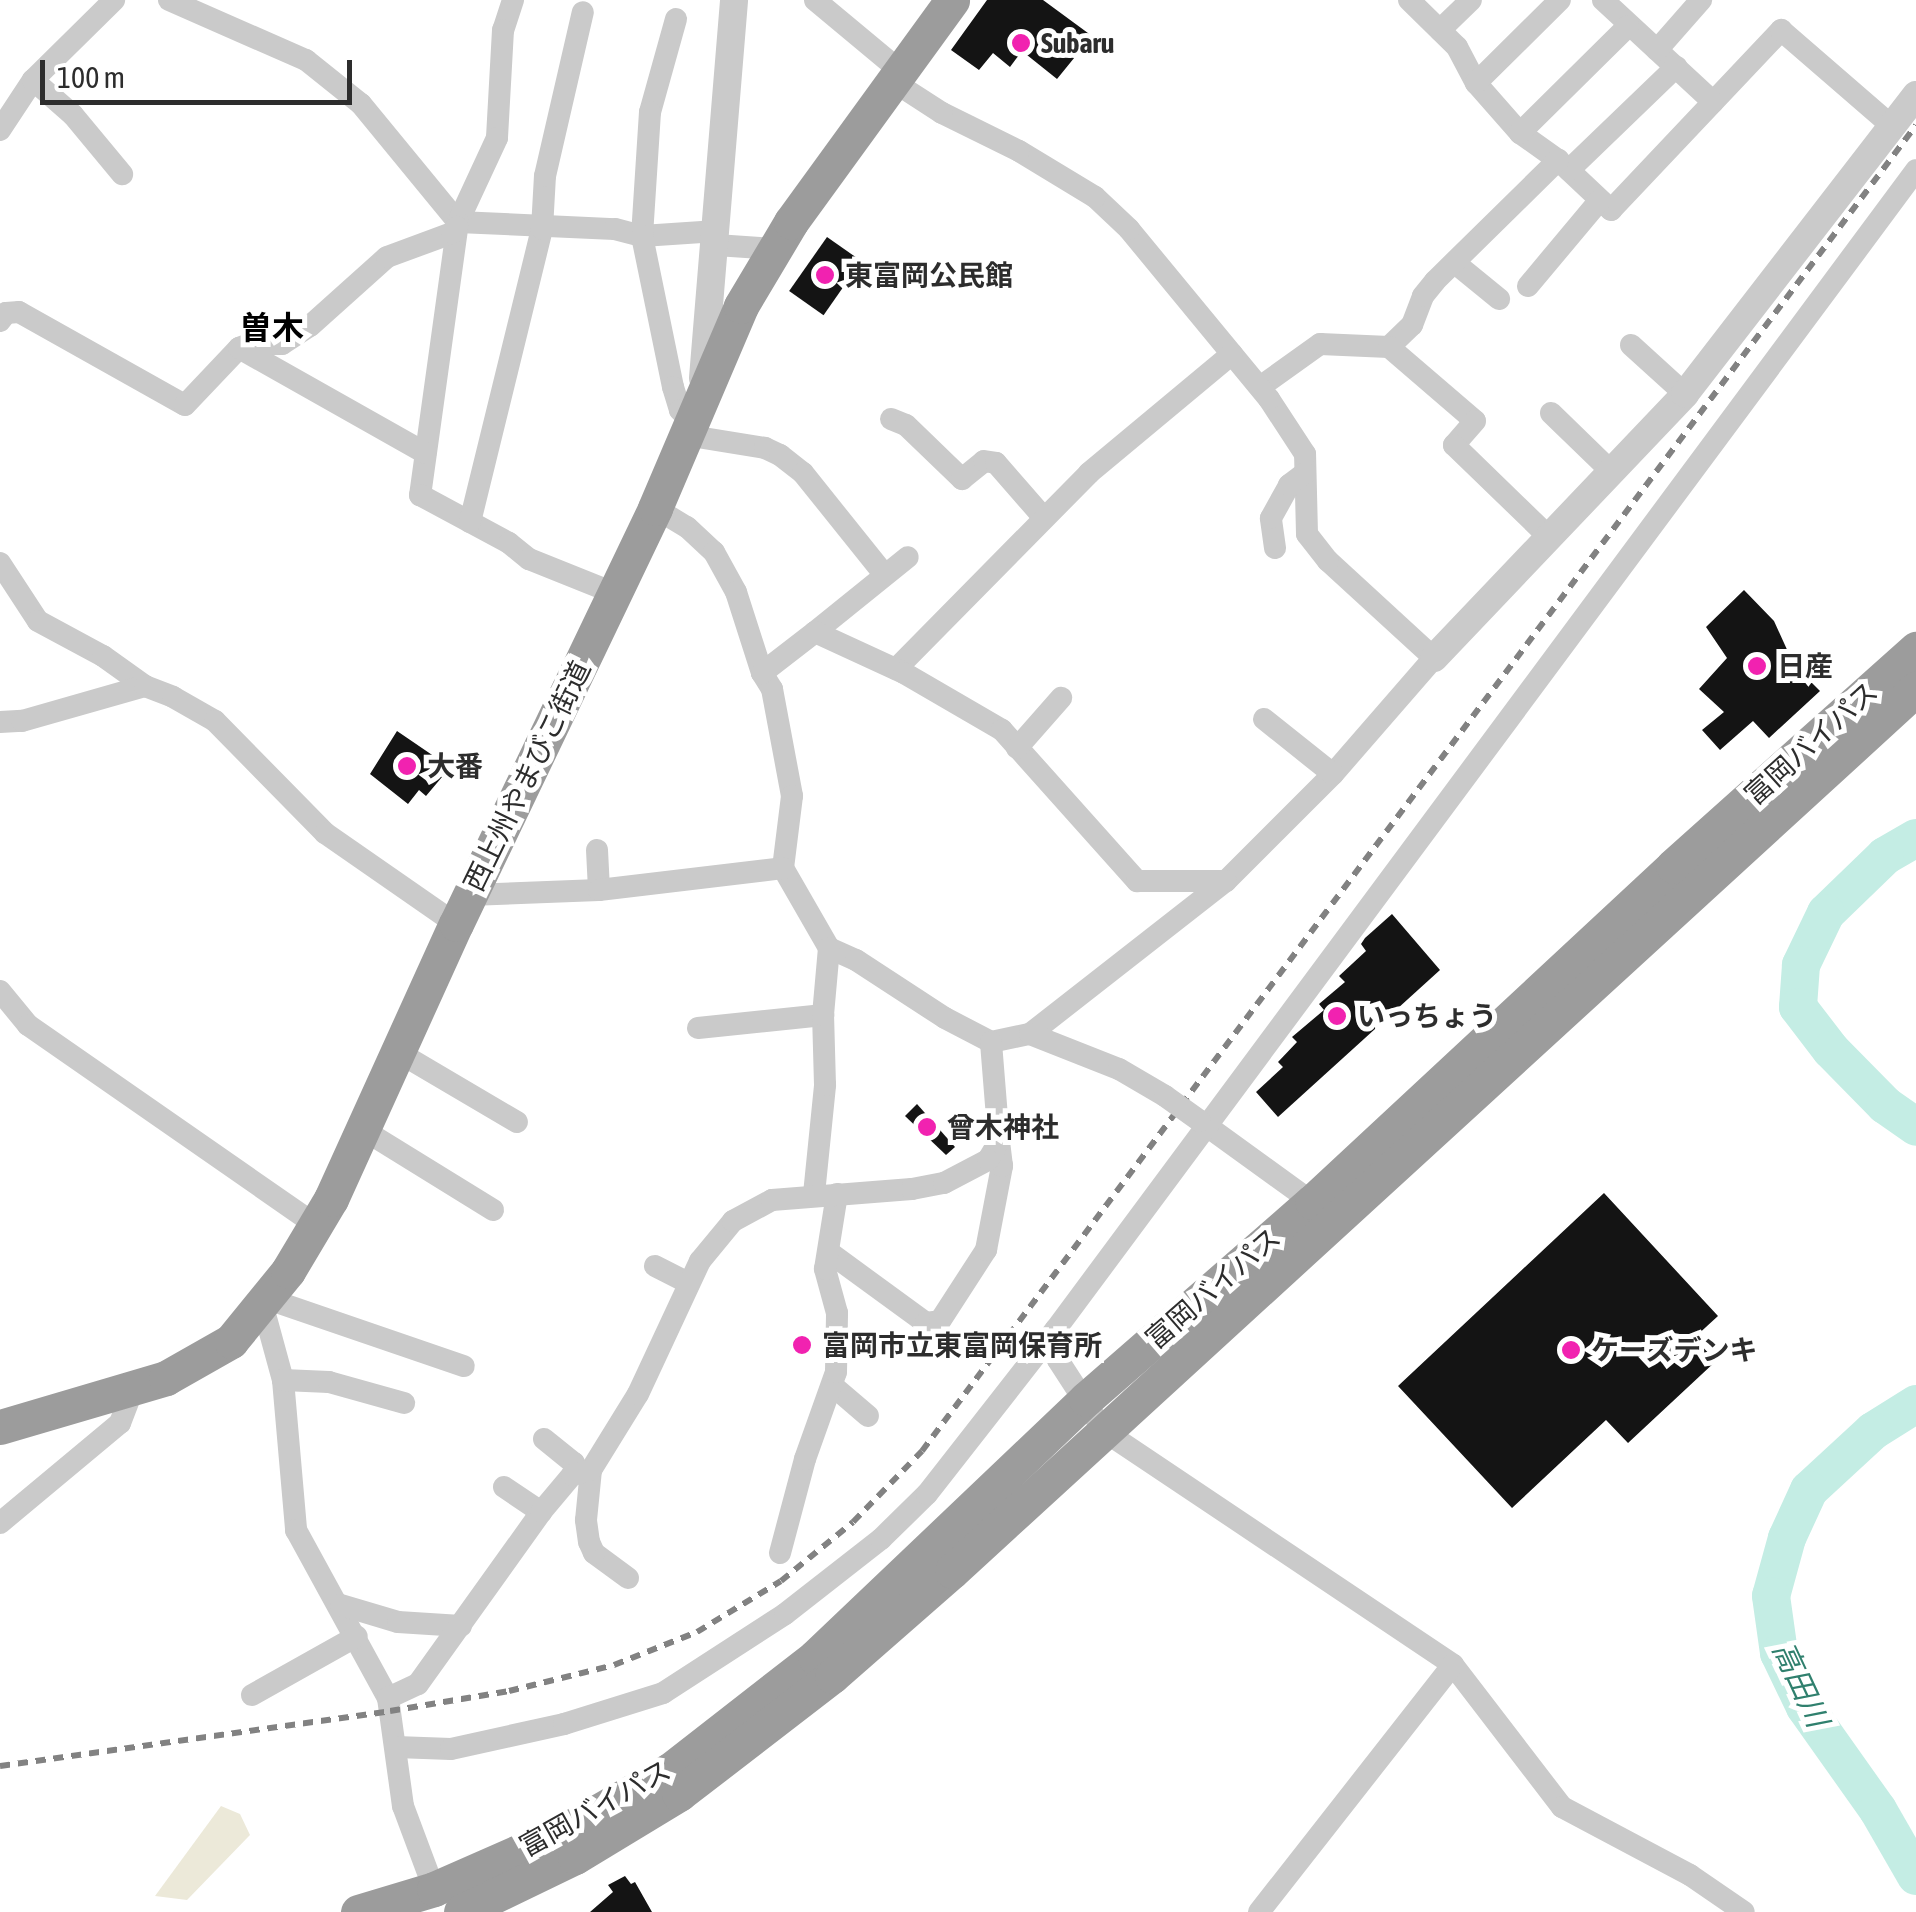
<!DOCTYPE html>
<meta charset="utf-8">
<style>
body{margin:0}
#map{position:relative;width:1916px;height:1912px;overflow:hidden;background:#fff;font-family:"Asap Condensed","Noto Sans JP",sans-serif}
div>[style]{position:absolute}
[style*='--x']{left:calc(var(--x)*1px);top:calc(var(--y)*1px);width:calc(var(--w)*1px);rotate:calc(var(--a)*1deg)}
.green>*{inset:0;background:#ece9d9}
.river>*{height:38px;margin:-19px;padding:0 19px;transform-origin:19px;border-radius:19px;background:#c4ede4}
.building>*{inset:0;background:#141414;transform-origin:0 0}
.minor>*{height:22px;margin:-11px;padding:0 11px;transform-origin:11px;border-radius:11px;background:#cacaca}
.tertiary>*{height:28px;margin:-14px;padding:0 14px;transform-origin:14px;border-radius:14px;background:#cacaca}
.trunk>*{height:35px;margin:-17.5px;padding:0 17.5px;transform-origin:17.5px;border-radius:17.5px;background:#9c9c9c}
.rail>*{height:6px;margin-top:-3px;transform-origin:0;background:repeating-linear-gradient(90deg,#828282 0 10px,transparent 0 18px)}
.minor-bridge>*{height:22px;margin:-11px;padding:0 11px;transform-origin:11px;border-radius:11px;background:#cacaca}
.dots>*{width:28px;height:28px;translate:-50% -50%;box-sizing:border-box;border:5px solid #fff;border-radius:50%}
span{translate:-50% -50%;white-space:nowrap;text-align:center;line-height:1.15;-webkit-text-stroke:10px #fff;paint-order:stroke}
.poi-label{font-size:28px;color:#2d2d2d;font-weight:700}
.left{translate:0 -50%;text-align:left}
.street-label{font-size:28px;color:#2d2d2d}
.water-label{font-size:30px;color:#30806e;font-style:italic}
.quarter-label{font-size:32px;color:#000;font-weight:700}
.scale{position:absolute;left:40px;top:60px;width:312px;height:45px;box-sizing:border-box;border:5px solid #2d2d2d;border-top:0;padding-left:12px;font-size:30px;line-height:35px;white-space:nowrap;color:#2d2d2d;-webkit-text-stroke:8px #fff;paint-order:stroke}
</style>
<div id="map">
<div class="green">
<div style="clip-path:polygon(221px 1806px,240px 1814px,250px 1835px,187px 1900px,155px 1896px)"></div>
</div>
<div class="river">
<div style="--x:1916;--y:838;--w:36;--a:150"></div>
<div style="--x:1885;--y:856;--w:82;--a:136"></div>
<div style="--x:1826;--y:913;--w:58;--a:115.7"></div>
<div style="--x:1801;--y:965;--w:42;--a:94.1"></div>
<div style="--x:1798;--y:1007;--w:54;--a:52.5"></div>
<div style="--x:1831;--y:1050;--w:77;--a:45.5"></div>
<div style="--x:1885;--y:1105;--w:38;--a:35"></div>
<div style="--x:1916;--y:1404;--w:51;--a:147.9"></div>
<div style="--x:1873;--y:1431;--w:87;--a:137.3"></div>
<div style="--x:1809;--y:1490;--w:53;--a:114.6"></div>
<div style="--x:1787;--y:1538;--w:60;--a:105.4"></div>
<div style="--x:1771;--y:1596;--w:58;--a:82"></div>
<div style="--x:1779;--y:1653;--w:60;--a:64.3"></div>
<div style="--x:1805;--y:1707;--w:126;--a:54.7"></div>
<div style="--x:1878;--y:1810;--w:76;--a:60.1"></div>
</div>
<div class="building">
<div style="clip-path:polygon(987px 0,1043px 0,1092px 36px,1057px 79px,1022px 51px,1010px 67px,993px 53px,979px 70px,951px 50px)"></div>
<div style="left:827px;top:237px;width:42px;height:66px;rotate:35deg"></div>
<div style="clip-path:polygon(1744px 590px,1774px 621px,1794px 665px,1820px 691px,1769px 738px,1753px 721px,1720px 750px,1702px 730px,1724px 712px,1699px 689px,1727px 658px,1706px 627px)"></div>
<div style="clip-path:polygon(397px 731px,441px 761px,435px 771px,442px 777px,426px 796px,419px 790px,408px 804px,370px 774px)"></div>
<div style="clip-path:polygon(1392px 914px,1440px 970px,1278px 1117px,1256px 1092px,1283px 1067px,1278px 1062px,1297px 1042px,1292px 1037px,1324px 1010px,1319px 1004px,1345px 982px,1339px 976px,1366px 951px,1361px 944px,1365px 938px)"></div>
<div style="clip-path:polygon(917px 1104px,955px 1147px,946px 1155px,905px 1116px)"></div>
<div style="clip-path:polygon(1604px 1193px,1718px 1316px,1694px 1338px,1716px 1361px,1628px 1443px,1606px 1420px,1512px 1508px,1398px 1386px)"></div>
<div style="clip-path:polygon(625px 1876px,631px 1884px,635px 1882px,652px 1912px,590px 1912px,613px 1892px,608px 1885px)"></div>
</div>
<div class="minor">
<div style="--x:169;--y:0;--w:150;--a:23.7"></div>
<div style="--x:306;--y:60;--w:70;--a:38.7"></div>
<div style="--x:361;--y:104;--w:153;--a:50.6"></div>
<div style="--x:458;--y:222;--w:157;--a:2.6"></div>
<div style="--x:615;--y:229;--w:28;--a:15"></div>
<div style="--x:642;--y:236;--w:75;--a:-3.8"></div>
<div style="--x:513;--y:0;--w:32;--a:108"></div>
<div style="--x:503;--y:30;--w:108;--a:93.2"></div>
<div style="--x:497;--y:138;--w:93;--a:114.9"></div>
<div style="--x:458;--y:222;--w:276;--a:97.9"></div>
<div style="--x:420;--y:495;--w:101;--a:28.3"></div>
<div style="--x:509;--y:543;--w:26;--a:39"></div>
<div style="--x:529;--y:559;--w:92;--a:21.8"></div>
<div style="--x:815;--y:0;--w:109;--a:39.8"></div>
<div style="--x:1409;--y:0;--w:67;--a:44.4"></div>
<div style="--x:1457;--y:47;--w:41;--a:62.2"></div>
<div style="--x:1476;--y:83;--w:67;--a:48.7"></div>
<div style="--x:1520;--y:133;--w:47;--a:35.4"></div>
<div style="--x:1558;--y:160;--w:73;--a:43.3"></div>
<div style="--x:1611;--y:210;--w:248;--a:-46.6"></div>
<div style="--x:1781;--y:30;--w:147;--a:40.9"></div>
<div style="--x:1603;--y:0;--w:150;--a:42.8"></div>
<div style="--x:676;--y:19;--w:97;--a:105.6"></div>
<div style="--x:650;--y:112;--w:124;--a:93.7"></div>
<div style="--x:642;--y:236;--w:154;--a:78.4"></div>
<div style="--x:673;--y:387;--w:24;--a:73"></div>
<div style="--x:680;--y:410;--w:15;--a:48"></div>
<div style="--x:1440;--y:30;--w:43;--a:-44.1"></div>
<div style="--x:1657;--y:50;--w:67;--a:-48.7"></div>
<div style="--x:33;--y:80;--w:53;--a:41.2"></div>
<div style="--x:73;--y:115;--w:77;--a:50.3"></div>
<div style="--x:1476;--y:83;--w:118;--a:-44.7"></div>
<div style="--x:0;--y:130;--w:60;--a:-56.6"></div>
<div style="--x:33;--y:80;--w:114;--a:-44.6"></div>
<div style="--x:1520;--y:133;--w:152;--a:-44.7"></div>
<div style="--x:1569;--y:170;--w:149;--a:-43.9"></div>
<div style="--x:716;--y:245;--w:58;--a:3.9"></div>
<div style="--x:1455;--y:263;--w:57;--a:39.3"></div>
<div style="--x:1528;--y:286;--w:112;--a:-50.1"></div>
<div style="--x:0;--y:321;--w:10;--a:-53"></div>
<div style="--x:6;--y:313;--w:13;--a:-4"></div>
<div style="--x:19;--y:312;--w:190;--a:29.3"></div>
<div style="--x:185;--y:405;--w:79;--a:-46.5"></div>
<div style="--x:239;--y:348;--w:11;--a:-22"></div>
<div style="--x:249;--y:344;--w:33;--a:0"></div>
<div style="--x:282;--y:344;--w:33;--a:-33"></div>
<div style="--x:310;--y:326;--w:103;--a:-41.9"></div>
<div style="--x:387;--y:257;--w:69;--a:-20.3"></div>
<div style="--x:452;--y:233;--w:8;--a:-50"></div>
<div style="--x:1631;--y:345;--w:73;--a:42.2"></div>
<div style="--x:1389;--y:347;--w:32;--a:-44"></div>
<div style="--x:1412;--y:325;--w:31;--a:-69"></div>
<div style="--x:1423;--y:296;--w:19;--a:-51"></div>
<div style="--x:1435;--y:281;--w:173;--a:-44.5"></div>
<div style="--x:239;--y:348;--w:214;--a:29.4"></div>
<div style="--x:1260;--y:387;--w:74;--a:-35.6"></div>
<div style="--x:1320;--y:344;--w:69;--a:2.5"></div>
<div style="--x:1389;--y:347;--w:113;--a:40.7"></div>
<div style="--x:1475;--y:421;--w:32;--a:131"></div>
<div style="--x:1454;--y:445;--w:134;--a:44.1"></div>
<div style="--x:1551;--y:413;--w:86;--a:44.1"></div>
<div style="--x:891;--y:419;--w:16;--a:22"></div>
<div style="--x:906;--y:425;--w:78;--a:44"></div>
<div style="--x:962;--y:479;--w:28;--a:-39"></div>
<div style="--x:984;--y:461;--w:12;--a:9"></div>
<div style="--x:996;--y:463;--w:73;--a:48.9"></div>
<div style="--x:685;--y:435;--w:81;--a:9.2"></div>
<div style="--x:765;--y:448;--w:17;--a:25"></div>
<div style="--x:780;--y:455;--w:29;--a:38"></div>
<div style="--x:803;--y:473;--w:129;--a:51.3"></div>
<div style="--x:655;--y:508;--w:37;--a:31"></div>
<div style="--x:687;--y:527;--w:37;--a:43"></div>
<div style="--x:714;--y:552;--w:46;--a:61.2"></div>
<div style="--x:736;--y:592;--w:85;--a:72.2"></div>
<div style="--x:762;--y:673;--w:19;--a:58"></div>
<div style="--x:772;--y:689;--w:109;--a:79.4"></div>
<div style="--x:792;--y:796;--w:73;--a:97.1"></div>
<div style="--x:783;--y:868;--w:92;--a:60.1"></div>
<div style="--x:829;--y:948;--w:30;--a:24"></div>
<div style="--x:856;--y:960;--w:106;--a:33.1"></div>
<div style="--x:945;--y:1018;--w:52;--a:27.6"></div>
<div style="--x:991;--y:1042;--w:40;--a:-12"></div>
<div style="--x:1030;--y:1034;--w:249;--a:-38"></div>
<div style="--x:1226;--y:881;--w:151;--a:-45"></div>
<div style="--x:1333;--y:774;--w:154;--a:-49"></div>
<div style="--x:1434;--y:658;--w:144;--a:-137.5"></div>
<div style="--x:1328;--y:561;--w:34;--a:-128"></div>
<div style="--x:1307;--y:534;--w:80;--a:-91.4"></div>
<div style="--x:1305;--y:454;--w:66;--a:-123.2"></div>
<div style="--x:1269;--y:399;--w:220;--a:-129.5"></div>
<div style="--x:1129;--y:229;--w:47;--a:-136.7"></div>
<div style="--x:1095;--y:197;--w:89;--a:-148.8"></div>
<div style="--x:1019;--y:151;--w:86;--a:-153.7"></div>
<div style="--x:942;--y:113;--w:61;--a:-147.1"></div>
<div style="--x:470;--y:522;--w:302;--a:-76.2"></div>
<div style="--x:542;--y:229;--w:53;--a:-86.8"></div>
<div style="--x:545;--y:176;--w:168;--a:-77"></div>
<div style="--x:1275;--y:548;--w:30;--a:-98"></div>
<div style="--x:1271;--y:518;--w:38;--a:-61"></div>
<div style="--x:1289;--y:485;--w:20;--a:-37"></div>
<div style="--x:0;--y:563;--w:69;--a:56.8"></div>
<div style="--x:38;--y:621;--w:74;--a:28.3"></div>
<div style="--x:103;--y:656;--w:52;--a:35.5"></div>
<div style="--x:815;--y:632;--w:119;--a:-38.9"></div>
<div style="--x:896;--y:669;--w:275;--a:-45.4"></div>
<div style="--x:1089;--y:473;--w:186;--a:-39.8"></div>
<div style="--x:762;--y:673;--w:67;--a:-37.7"></div>
<div style="--x:815;--y:632;--w:98;--a:24.7"></div>
<div style="--x:904;--y:673;--w:113;--a:30.2"></div>
<div style="--x:1002;--y:730;--w:203;--a:48.2"></div>
<div style="--x:1137;--y:881;--w:89;--a:0"></div>
<div style="--x:1264;--y:719;--w:88;--a:38.6"></div>
<div style="--x:0;--y:722;--w:22;--a:-3"></div>
<div style="--x:22;--y:721;--w:128;--a:-15.9"></div>
<div style="--x:145;--y:686;--w:30;--a:21"></div>
<div style="--x:173;--y:697;--w:48;--a:29.7"></div>
<div style="--x:215;--y:721;--w:157;--a:45.5"></div>
<div style="--x:325;--y:833;--w:160;--a:34.8"></div>
<div style="--x:1017;--y:748;--w:67;--a:-48.7"></div>
<div style="--x:597;--y:850;--w:40;--a:87.1"></div>
<div style="--x:470;--y:895;--w:129;--a:-2.2"></div>
<div style="--x:599;--y:890;--w:185;--a:-6.8"></div>
<div style="--x:0;--y:991;--w:44;--a:50.5"></div>
<div style="--x:28;--y:1025;--w:352;--a:34.8"></div>
<div style="--x:698;--y:1028;--w:126;--a:-5.9"></div>
<div style="--x:1030;--y:1034;--w:96;--a:21.5"></div>
<div style="--x:1119;--y:1069;--w:53;--a:30.4"></div>
<div style="--x:398;--y:1052;--w:138;--a:30.5"></div>
<div style="--x:1200;--y:1121;--w:138;--a:35.9"></div>
<div style="--x:362;--y:1129;--w:154;--a:31.7"></div>
<div style="--x:814;--y:1194;--w:110;--a:-84.2"></div>
<div style="--x:825;--y:1085;--w:70;--a:-91.6"></div>
<div style="--x:823;--y:1015;--w:67;--a:-84.9"></div>
<div style="--x:830;--y:1253;--w:119;--a:36.1"></div>
<div style="--x:926;--y:1323;--w:14;--a:-8"></div>
<div style="--x:940;--y:1321;--w:85;--a:-57.1"></div>
<div style="--x:986;--y:1250;--w:86;--a:-79.2"></div>
<div style="--x:1002;--y:1166;--w:24;--a:-97"></div>
<div style="--x:655;--y:1266;--w:37;--a:27"></div>
<div style="--x:268;--y:1299;--w:207;--a:18.9"></div>
<div style="--x:263;--y:1307;--w:76;--a:74.7"></div>
<div style="--x:283;--y:1380;--w:151;--a:85"></div>
<div style="--x:296;--y:1530;--w:192;--a:61.3"></div>
<div style="--x:388;--y:1698;--w:109;--a:82.1"></div>
<div style="--x:403;--y:1806;--w:89;--a:69.5"></div>
<div style="--x:1056;--y:1329;--w:31;--a:86"></div>
<div style="--x:1058;--y:1360;--w:85;--a:57.1"></div>
<div style="--x:1104;--y:1431;--w:420;--a:33.8"></div>
<div style="--x:1453;--y:1665;--w:179;--a:52.5"></div>
<div style="--x:1562;--y:1807;--w:145;--a:28"></div>
<div style="--x:1690;--y:1875;--w:65;--a:34.4"></div>
<div style="--x:283;--y:1380;--w:46;--a:2.5"></div>
<div style="--x:329;--y:1382;--w:78;--a:15.6"></div>
<div style="--x:833;--y:1386;--w:46;--a:40.6"></div>
<div style="--x:544;--y:1439;--w:38;--a:39"></div>
<div style="--x:574;--y:1463;--w:11;--a:63"></div>
<div style="--x:504;--y:1487;--w:45;--a:34"></div>
<div style="--x:0;--y:1523;--w:156;--a:-39.8"></div>
<div style="--x:120;--y:1423;--w:33;--a:-69"></div>
<div style="--x:780;--y:1553;--w:97;--a:-75.1"></div>
<div style="--x:805;--y:1459;--w:92;--a:-70.4"></div>
<div style="--x:836;--y:1372;--w:59;--a:-89"></div>
<div style="--x:837;--y:1313;--w:46;--a:-105.3"></div>
<div style="--x:825;--y:1269;--w:76;--a:-80.9"></div>
<div style="--x:628;--y:1578;--w:42;--a:-143.7"></div>
<div style="--x:594;--y:1553;--w:12;--a:-114"></div>
<div style="--x:589;--y:1542;--w:22;--a:-98"></div>
<div style="--x:586;--y:1520;--w:50;--a:-84.3"></div>
<div style="--x:591;--y:1470;--w:89;--a:-58.3"></div>
<div style="--x:638;--y:1394;--w:147;--a:-65"></div>
<div style="--x:700;--y:1261;--w:52;--a:-50.5"></div>
<div style="--x:733;--y:1221;--w:44;--a:-28.3"></div>
<div style="--x:772;--y:1200;--w:140;--a:-4.5"></div>
<div style="--x:912;--y:1189;--w:33;--a:-11"></div>
<div style="--x:944;--y:1183;--w:50;--a:-27.6"></div>
<div style="--x:988;--y:1160;--w:21;--a:-59"></div>
<div style="--x:999;--y:1142;--w:100;--a:-94.6"></div>
<div style="--x:341;--y:1605;--w:59;--a:16.6"></div>
<div style="--x:398;--y:1622;--w:63;--a:3.6"></div>
<div style="--x:252;--y:1695;--w:120;--a:-29.3"></div>
<div style="--x:388;--y:1698;--w:33;--a:-25"></div>
<div style="--x:418;--y:1684;--w:211;--a:-54.4"></div>
<div style="--x:541;--y:1512;--w:48;--a:-50"></div>
<div style="--x:572;--y:1475;--w:20;--a:-15"></div>
<div style="--x:396;--y:1747;--w:55;--a:2.1"></div>
<div style="--x:451;--y:1749;--w:116;--a:-12.5"></div>
<div style="--x:564;--y:1724;--w:104;--a:-17.4"></div>
<div style="--x:663;--y:1693;--w:145;--a:-32.9"></div>
<div style="--x:785;--y:1614;--w:122;--a:-38"></div>
<div style="--x:881;--y:1539;--w:64;--a:-44.4"></div>
<div style="--x:927;--y:1494;--w:209;--a:-52"></div>
<div style="--x:1056;--y:1329;--w:1443;--a:-53.42"></div>
<div style="--x:1259;--y:1912;--w:314;--a:-51.9"></div>
</div>
<div class="tertiary">
<div style="--x:703;--y:378;--w:379;--a:-85.3"></div>
<div style="--x:1434;--y:658;--w:364;--a:-46.4"></div>
<div style="--x:1685;--y:394;--w:378;--a:-52.3"></div>
</div>
<div class="trunk">
<div style="--x:0;--y:1427;--w:173;--a:-16.4"></div>
<div style="--x:166;--y:1378;--w:75;--a:-29.6"></div>
<div style="--x:231;--y:1341;--w:90;--a:-50.8"></div>
<div style="--x:288;--y:1271;--w:84;--a:-59.2"></div>
<div style="--x:331;--y:1199;--w:302;--a:-65.6"></div>
<div style="--x:456;--y:924;--w:461;--a:-64.4"></div>
<div style="--x:655;--y:508;--w:220;--a:-66.9"></div>
<div style="--x:741;--y:306;--w:98;--a:-59.2"></div>
<div style="--x:791;--y:222;--w:274;--a:-54"></div>
<div style="--x:358;--y:1912;--w:79;--a:-16.8"></div>
<div style="--x:434;--y:1889;--w:137;--a:-23.7"></div>
<div style="--x:559;--y:1834;--w:128;--a:-30"></div>
<div style="--x:670;--y:1770;--w:184;--a:-37.9"></div>
<div style="--x:815;--y:1657;--w:374;--a:-43.6"></div>
<div style="--x:1086;--y:1399;--w:300;--a:-41.1"></div>
<div style="--x:1312;--y:1202;--w:493;--a:-42.9"></div>
<div style="--x:1673;--y:866;--w:326;--a:-41.8"></div>
<div style="--x:461;--y:1912;--w:127;--a:-25.8"></div>
<div style="--x:575;--y:1857;--w:122;--a:-31.2"></div>
<div style="--x:679;--y:1794;--w:193;--a:-37.6"></div>
<div style="--x:832;--y:1676;--w:159;--a:-41.2"></div>
<div style="--x:952;--y:1571;--w:1307;--a:-42.46"></div>
</div>
<div class="rail">
<div style="--x:0;--y:1766;--w:394;--a:-8"></div>
<div style="--x:390;--y:1711;--w:121;--a:-9.5"></div>
<div style="--x:509;--y:1691;--w:108;--a:-13.9"></div>
<div style="--x:614;--y:1665;--w:89;--a:-21.7"></div>
<div style="--x:697;--y:1632;--w:98;--a:-31.3"></div>
<div style="--x:781;--y:1581;--w:93;--a:-39.3"></div>
<div style="--x:853;--y:1522;--w:99;--a:-45.8"></div>
<div style="--x:922;--y:1451;--w:1657;--a:-53.14"></div>
</div>
<div class="minor-bridge">
<div style="--x:1165;--y:1096;--w:43;--a:35.5"></div>
</div>
<div class="dots">
<div style="left:1021px;top:43px;background:#f122b0"></div>
<div style="left:825px;top:275px;background:#f122b0"></div>
<div style="left:1757px;top:666px;background:#f122b0"></div>
<div style="left:407px;top:766px;background:#f122b0"></div>
<div style="left:1337px;top:1016px;background:#f122b0"></div>
<div style="left:927px;top:1127px;background:#f122b0"></div>
<div style="left:802px;top:1345px;background:#f122b0"></div>
<div style="left:1571px;top:1350px;background:#f122b0"></div>
</div>
<div class="poi-label">
<span class="left" style="left:1041px;top:43px">Subaru</span>
<span class="left" style="left:845px;top:275px">東富岡公民館</span>
<span class="left" style="left:1777px;top:666px">日産</span>
<span class="left" style="left:427px;top:766px">大番</span>
<span class="left" style="left:1357px;top:1016px">いっちょう</span>
<span class="left" style="left:947px;top:1127px">曾木神社</span>
<span class="left" style="left:822px;top:1345px">富岡市立東富岡保育所</span>
<span class="left" style="left:1591px;top:1350px">ケーズデンキ</span>
</div>
<div class="street-label">
<span style="left:1811px;top:743px;rotate:-42deg">富岡バイパス</span>
<span style="left:527px;top:776px;rotate:-64deg">西上州やまびこ街道</span>
<span style="left:1213px;top:1288px;rotate:-41deg">富岡バイパス</span>
<span style="left:595px;top:1808px;rotate:-29deg">富岡バイパス</span>
</div>
<div class="water-label">
<span style="left:1801px;top:1684px;rotate:65deg">高田川</span>
</div>
<div class="quarter-label">
<span style="left:272px;top:328px">曽木</span>
</div>
<div class="scale">100 m</div>
</div>
